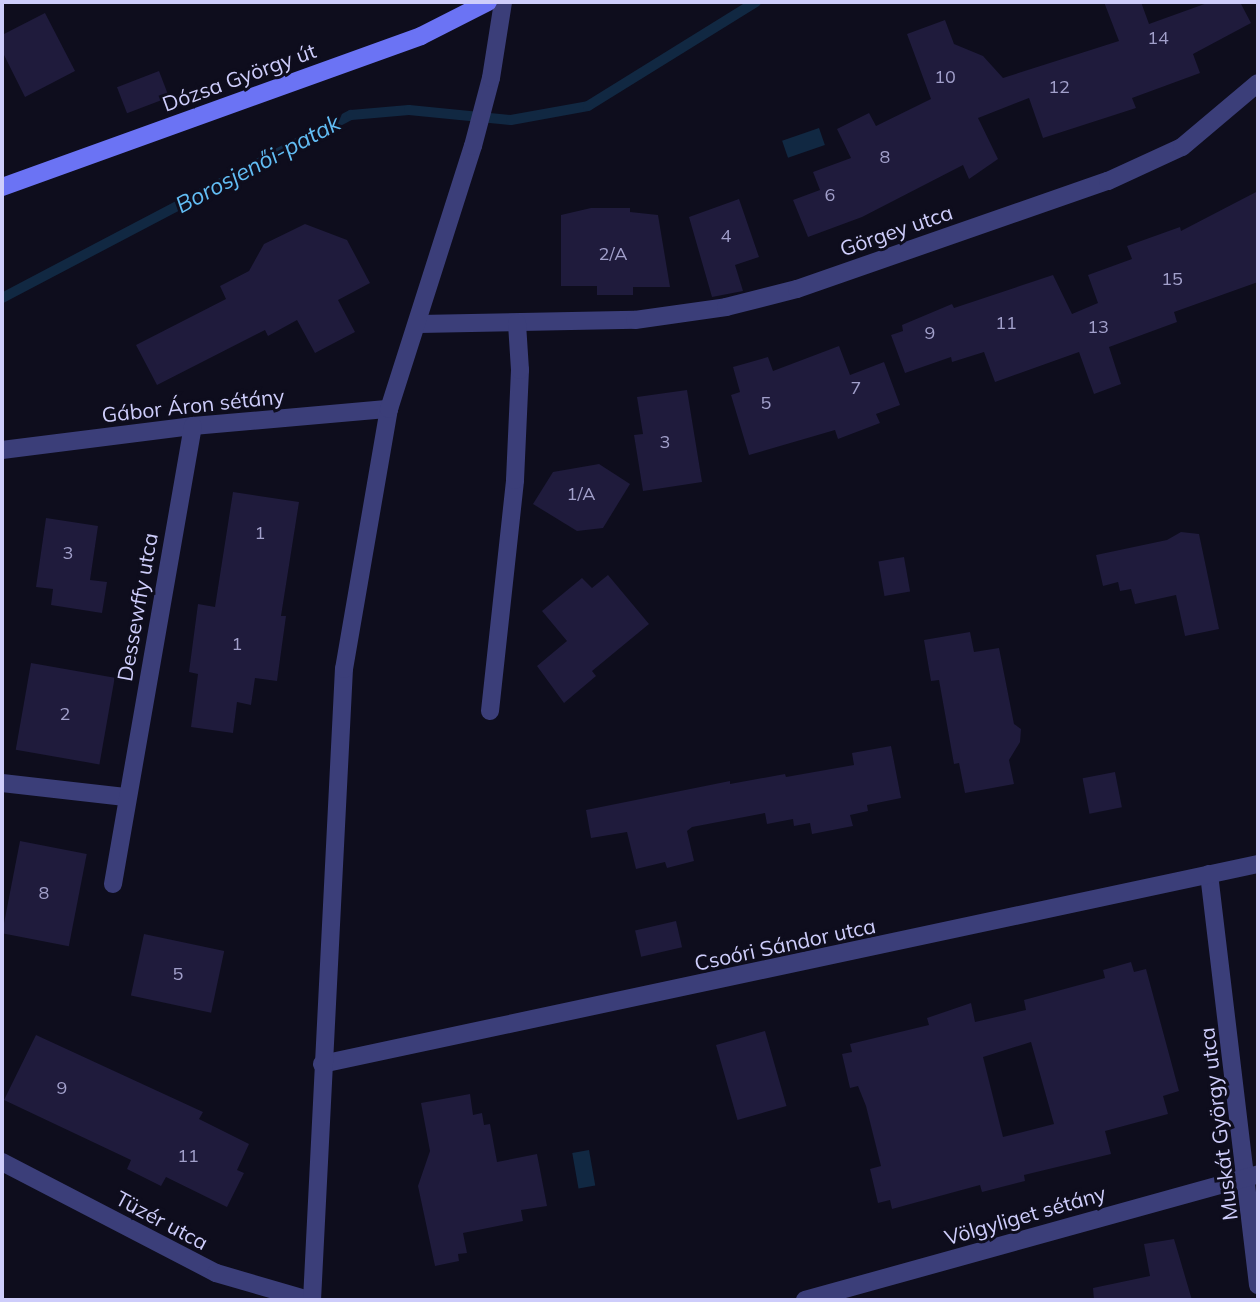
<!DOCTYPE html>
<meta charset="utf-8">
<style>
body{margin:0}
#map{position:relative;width:1260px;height:1302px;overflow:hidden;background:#0e0d1d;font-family:Mulish,sans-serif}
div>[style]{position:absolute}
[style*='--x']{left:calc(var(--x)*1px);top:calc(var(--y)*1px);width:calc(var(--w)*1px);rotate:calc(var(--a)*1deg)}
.water>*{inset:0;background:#112842;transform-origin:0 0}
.stream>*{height:10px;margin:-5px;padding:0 5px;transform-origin:5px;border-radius:5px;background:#112842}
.building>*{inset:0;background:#1f1b3c;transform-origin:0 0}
.minor>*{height:18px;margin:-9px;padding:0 9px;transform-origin:9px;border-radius:9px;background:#3b3e79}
.tertiary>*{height:18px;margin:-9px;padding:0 9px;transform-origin:9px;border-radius:9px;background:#3b3e79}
.secondary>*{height:18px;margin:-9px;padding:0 9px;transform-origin:9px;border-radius:9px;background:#6b73f4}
span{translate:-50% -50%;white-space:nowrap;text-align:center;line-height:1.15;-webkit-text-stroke:6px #0e0d1d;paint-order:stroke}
.number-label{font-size:18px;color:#a2a0cb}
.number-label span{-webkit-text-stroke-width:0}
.street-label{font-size:21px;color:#cecdfb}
.water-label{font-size:23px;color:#62bdf4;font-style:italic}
.frame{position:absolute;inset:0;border:4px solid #cecdfb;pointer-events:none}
</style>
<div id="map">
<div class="water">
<div style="left:819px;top:128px;width:18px;height:39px;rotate:71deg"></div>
<div style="left:589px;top:1150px;width:36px;height:17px;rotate:80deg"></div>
</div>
<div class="stream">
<div style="--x:2;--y:298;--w:394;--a:-27.7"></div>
<div style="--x:351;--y:115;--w:58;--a:-4.9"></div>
<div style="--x:409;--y:110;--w:102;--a:5.6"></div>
<div style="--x:511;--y:120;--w:78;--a:-10.3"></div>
<div style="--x:588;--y:106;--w:198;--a:-31.8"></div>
</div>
<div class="building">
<div style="clip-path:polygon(1104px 2px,1141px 2px,1149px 24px,1210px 2px,1240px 2px,1251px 23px,1193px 54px,1200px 73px,1132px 98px,1136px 108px,1043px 138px,1029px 98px,978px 118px,998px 159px,969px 179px,963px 165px,862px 217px,808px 237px,793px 200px,820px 190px,813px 172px,851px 158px,837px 129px,869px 113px,876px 126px,931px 99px,907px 34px,945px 20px,954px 44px,983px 56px,1003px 78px,1119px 41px)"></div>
<div style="clip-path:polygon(45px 13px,75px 71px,25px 97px,2px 51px,2px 35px)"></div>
<div style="left:159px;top:71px;width:28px;height:45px;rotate:69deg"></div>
<div style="clip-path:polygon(1258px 191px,1258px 282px,1174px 312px,1177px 322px,1109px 347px,1121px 384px,1094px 394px,1079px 352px,995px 382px,984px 352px,952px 362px,951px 357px,905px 373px,891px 335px,903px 331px,902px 325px,952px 304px,954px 308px,1053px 275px,1072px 314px,1098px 303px,1088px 275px,1132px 259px,1127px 246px,1180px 227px,1181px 231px)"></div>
<div style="clip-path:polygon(739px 199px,759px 257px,735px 265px,743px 291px,712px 297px,689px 217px)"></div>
<div style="clip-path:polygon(591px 208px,630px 208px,630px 212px,658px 215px,670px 287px,633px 287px,633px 295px,597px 295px,597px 286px,561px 286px,561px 215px)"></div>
<div style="clip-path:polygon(305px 224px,347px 240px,370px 283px,338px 300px,355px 332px,315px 353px,297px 320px,268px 336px,265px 330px,157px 385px,136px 345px,226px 299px,220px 286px,249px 271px,264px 244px)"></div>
<div style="clip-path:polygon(839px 346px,850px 375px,884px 362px,900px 405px,876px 414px,880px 423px,838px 439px,835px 430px,749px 455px,731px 395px,740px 392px,733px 367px,768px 357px,773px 371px)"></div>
<div style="clip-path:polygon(687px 390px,702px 482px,643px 491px,634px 435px,643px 434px,637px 397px)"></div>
<div style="clip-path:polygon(599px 464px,630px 484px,603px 528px,577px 531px,533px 504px,553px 472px)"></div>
<div style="clip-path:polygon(233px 492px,299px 502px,281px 616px,286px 616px,277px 681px,255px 678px,251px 705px,237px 702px,233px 733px,191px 727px,198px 674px,189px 672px,198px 604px,215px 607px)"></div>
<div style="clip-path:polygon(46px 518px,98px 526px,90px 580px,107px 582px,102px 613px,51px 605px,53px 589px,36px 587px)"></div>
<div style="clip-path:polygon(1181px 532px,1199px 534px,1219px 629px,1185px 636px,1176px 595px,1135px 604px,1131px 589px,1120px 591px,1118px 582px,1103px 586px,1096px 555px,1167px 540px)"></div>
<div style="left:904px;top:557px;width:35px;height:26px;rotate:80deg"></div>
<div style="clip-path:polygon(608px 575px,649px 624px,592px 671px,596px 676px,564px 703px,537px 666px,567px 641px,542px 611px,582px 578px,592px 588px)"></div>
<div style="clip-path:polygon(970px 632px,974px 652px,999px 648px,1014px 724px,1021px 729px,1020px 742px,1009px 760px,1014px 784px,965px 793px,959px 763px,954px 764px,939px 680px,931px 681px,924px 640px)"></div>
<div style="left:31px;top:663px;width:85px;height:88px;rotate:10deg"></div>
<div style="clip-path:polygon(891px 746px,901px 798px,867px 805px,868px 811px,850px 815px,853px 826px,812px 834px,810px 823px,794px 826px,793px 819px,767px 824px,765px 813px,692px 827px,687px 831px,694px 861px,667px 868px,665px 862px,636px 869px,627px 832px,591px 838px,586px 810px,730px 781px,730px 784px,785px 774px,786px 777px,854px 765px,852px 753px)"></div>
<div style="left:1115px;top:772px;width:36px;height:33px;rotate:79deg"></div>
<div style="left:20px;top:841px;width:68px;height:94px;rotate:11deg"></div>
<div style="left:676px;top:921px;width:27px;height:42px;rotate:77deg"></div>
<div style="left:144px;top:934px;width:82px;height:63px;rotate:12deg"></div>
<div style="clip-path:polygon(evenodd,1131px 962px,1134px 972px,1146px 969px,1179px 1091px,1163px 1096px,1168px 1114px,1105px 1131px,1111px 1154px,1024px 1175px,1025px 1181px,982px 1192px,980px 1185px,892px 1209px,890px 1200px,878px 1203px,870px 1169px,881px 1166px,866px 1106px,858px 1086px,850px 1088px,842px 1054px,852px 1052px,850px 1044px,929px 1025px,927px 1018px,971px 1003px,975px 1022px,1026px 1010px,1024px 1000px,1105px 978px,1103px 970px,1131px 962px,1031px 1042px,1054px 1124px,1003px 1137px,983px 1057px,1031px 1042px)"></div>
<div style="left:765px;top:1031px;width:78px;height:51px;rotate:74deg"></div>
<div style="clip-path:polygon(36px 1035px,203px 1112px,199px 1119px,249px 1144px,237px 1170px,244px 1173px,227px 1207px,166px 1177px,161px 1186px,127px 1169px,131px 1160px,4px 1100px)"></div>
<div style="clip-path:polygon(470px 1094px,473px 1115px,482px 1113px,484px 1125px,490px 1124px,497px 1162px,537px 1154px,547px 1206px,521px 1210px,523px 1221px,463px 1233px,467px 1253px,458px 1254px,459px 1261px,435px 1266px,418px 1186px,430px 1151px,421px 1103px)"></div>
<div style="clip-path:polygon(1174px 1239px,1192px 1300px,1094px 1300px,1093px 1288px,1150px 1276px,1144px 1244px)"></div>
</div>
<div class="minor">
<div style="--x:419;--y:324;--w:216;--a:-1.1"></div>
<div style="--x:635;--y:320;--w:92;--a:-8.1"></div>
<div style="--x:726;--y:307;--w:73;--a:-14.2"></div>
<div style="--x:797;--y:289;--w:329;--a:-19.2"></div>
<div style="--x:1108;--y:181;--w:81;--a:-24.7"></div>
<div style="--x:1182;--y:147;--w:99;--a:-40.1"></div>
<div style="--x:2;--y:450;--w:193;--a:-7.2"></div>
<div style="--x:193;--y:426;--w:197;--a:-5"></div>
<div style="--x:490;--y:711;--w:232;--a:-83.8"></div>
<div style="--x:515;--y:480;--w:110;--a:-87.4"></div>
<div style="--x:520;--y:370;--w:47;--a:-93.7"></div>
<div style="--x:2;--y:783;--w:124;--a:6.5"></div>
<div style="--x:1209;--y:874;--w:414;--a:83.2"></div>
<div style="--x:113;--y:884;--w:465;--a:-80.1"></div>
<div style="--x:322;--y:1064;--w:957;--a:-12.06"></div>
<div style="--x:2;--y:1162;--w:241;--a:27.4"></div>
<div style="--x:216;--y:1273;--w:97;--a:16.2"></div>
<div style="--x:805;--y:1300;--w:470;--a:-15.5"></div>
</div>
<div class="tertiary">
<div style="--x:312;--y:1300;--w:632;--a:-87.1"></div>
<div style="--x:344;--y:669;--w:264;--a:-80.2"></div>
<div style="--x:389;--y:409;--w:276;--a:-72.3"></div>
<div style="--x:473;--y:146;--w:70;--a:-75.2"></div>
<div style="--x:491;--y:78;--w:77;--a:-81"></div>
</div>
<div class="secondary">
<div style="--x:2;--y:187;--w:445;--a:-19.8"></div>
<div style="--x:421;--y:36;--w:75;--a:-26.9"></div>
</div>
<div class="number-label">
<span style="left:1158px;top:38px">14</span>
<span style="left:945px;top:77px">10</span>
<span style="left:1059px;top:87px">12</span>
<span style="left:885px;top:157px">8</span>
<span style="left:830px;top:195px">6</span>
<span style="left:726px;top:236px">4</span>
<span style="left:613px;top:254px">2/A</span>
<span style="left:1172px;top:279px">15</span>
<span style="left:1006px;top:323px">11</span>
<span style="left:1098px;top:327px">13</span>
<span style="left:930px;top:333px">9</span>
<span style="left:856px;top:388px">7</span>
<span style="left:766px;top:403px">5</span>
<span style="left:665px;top:442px">3</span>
<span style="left:581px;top:494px">1/A</span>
<span style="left:260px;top:533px">1</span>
<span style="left:68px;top:553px">3</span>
<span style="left:237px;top:644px">1</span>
<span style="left:65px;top:714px">2</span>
<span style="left:44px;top:893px">8</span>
<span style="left:178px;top:974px">5</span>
<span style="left:62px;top:1088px">9</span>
<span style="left:188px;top:1156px">11</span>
</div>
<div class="street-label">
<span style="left:239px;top:77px;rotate:-20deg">Dózsa György út</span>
<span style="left:896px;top:230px;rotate:-19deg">Görgey utca</span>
<span style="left:193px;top:405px;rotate:-6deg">Gábor Áron sétány</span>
<span style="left:137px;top:607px;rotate:-80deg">Dessewffy utca</span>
<span style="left:785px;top:944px;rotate:-12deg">Csoóri Sándor utca</span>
<span style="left:1218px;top:1124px;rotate:-97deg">Muskát György utca</span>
<span style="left:1025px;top:1215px;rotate:-16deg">Völgyliget sétány</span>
<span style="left:162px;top:1220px;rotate:28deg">Tüzér utca</span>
</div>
<div class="water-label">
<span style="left:258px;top:164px;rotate:-28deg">Borosjenői-patak</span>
</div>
<div class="frame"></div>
</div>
